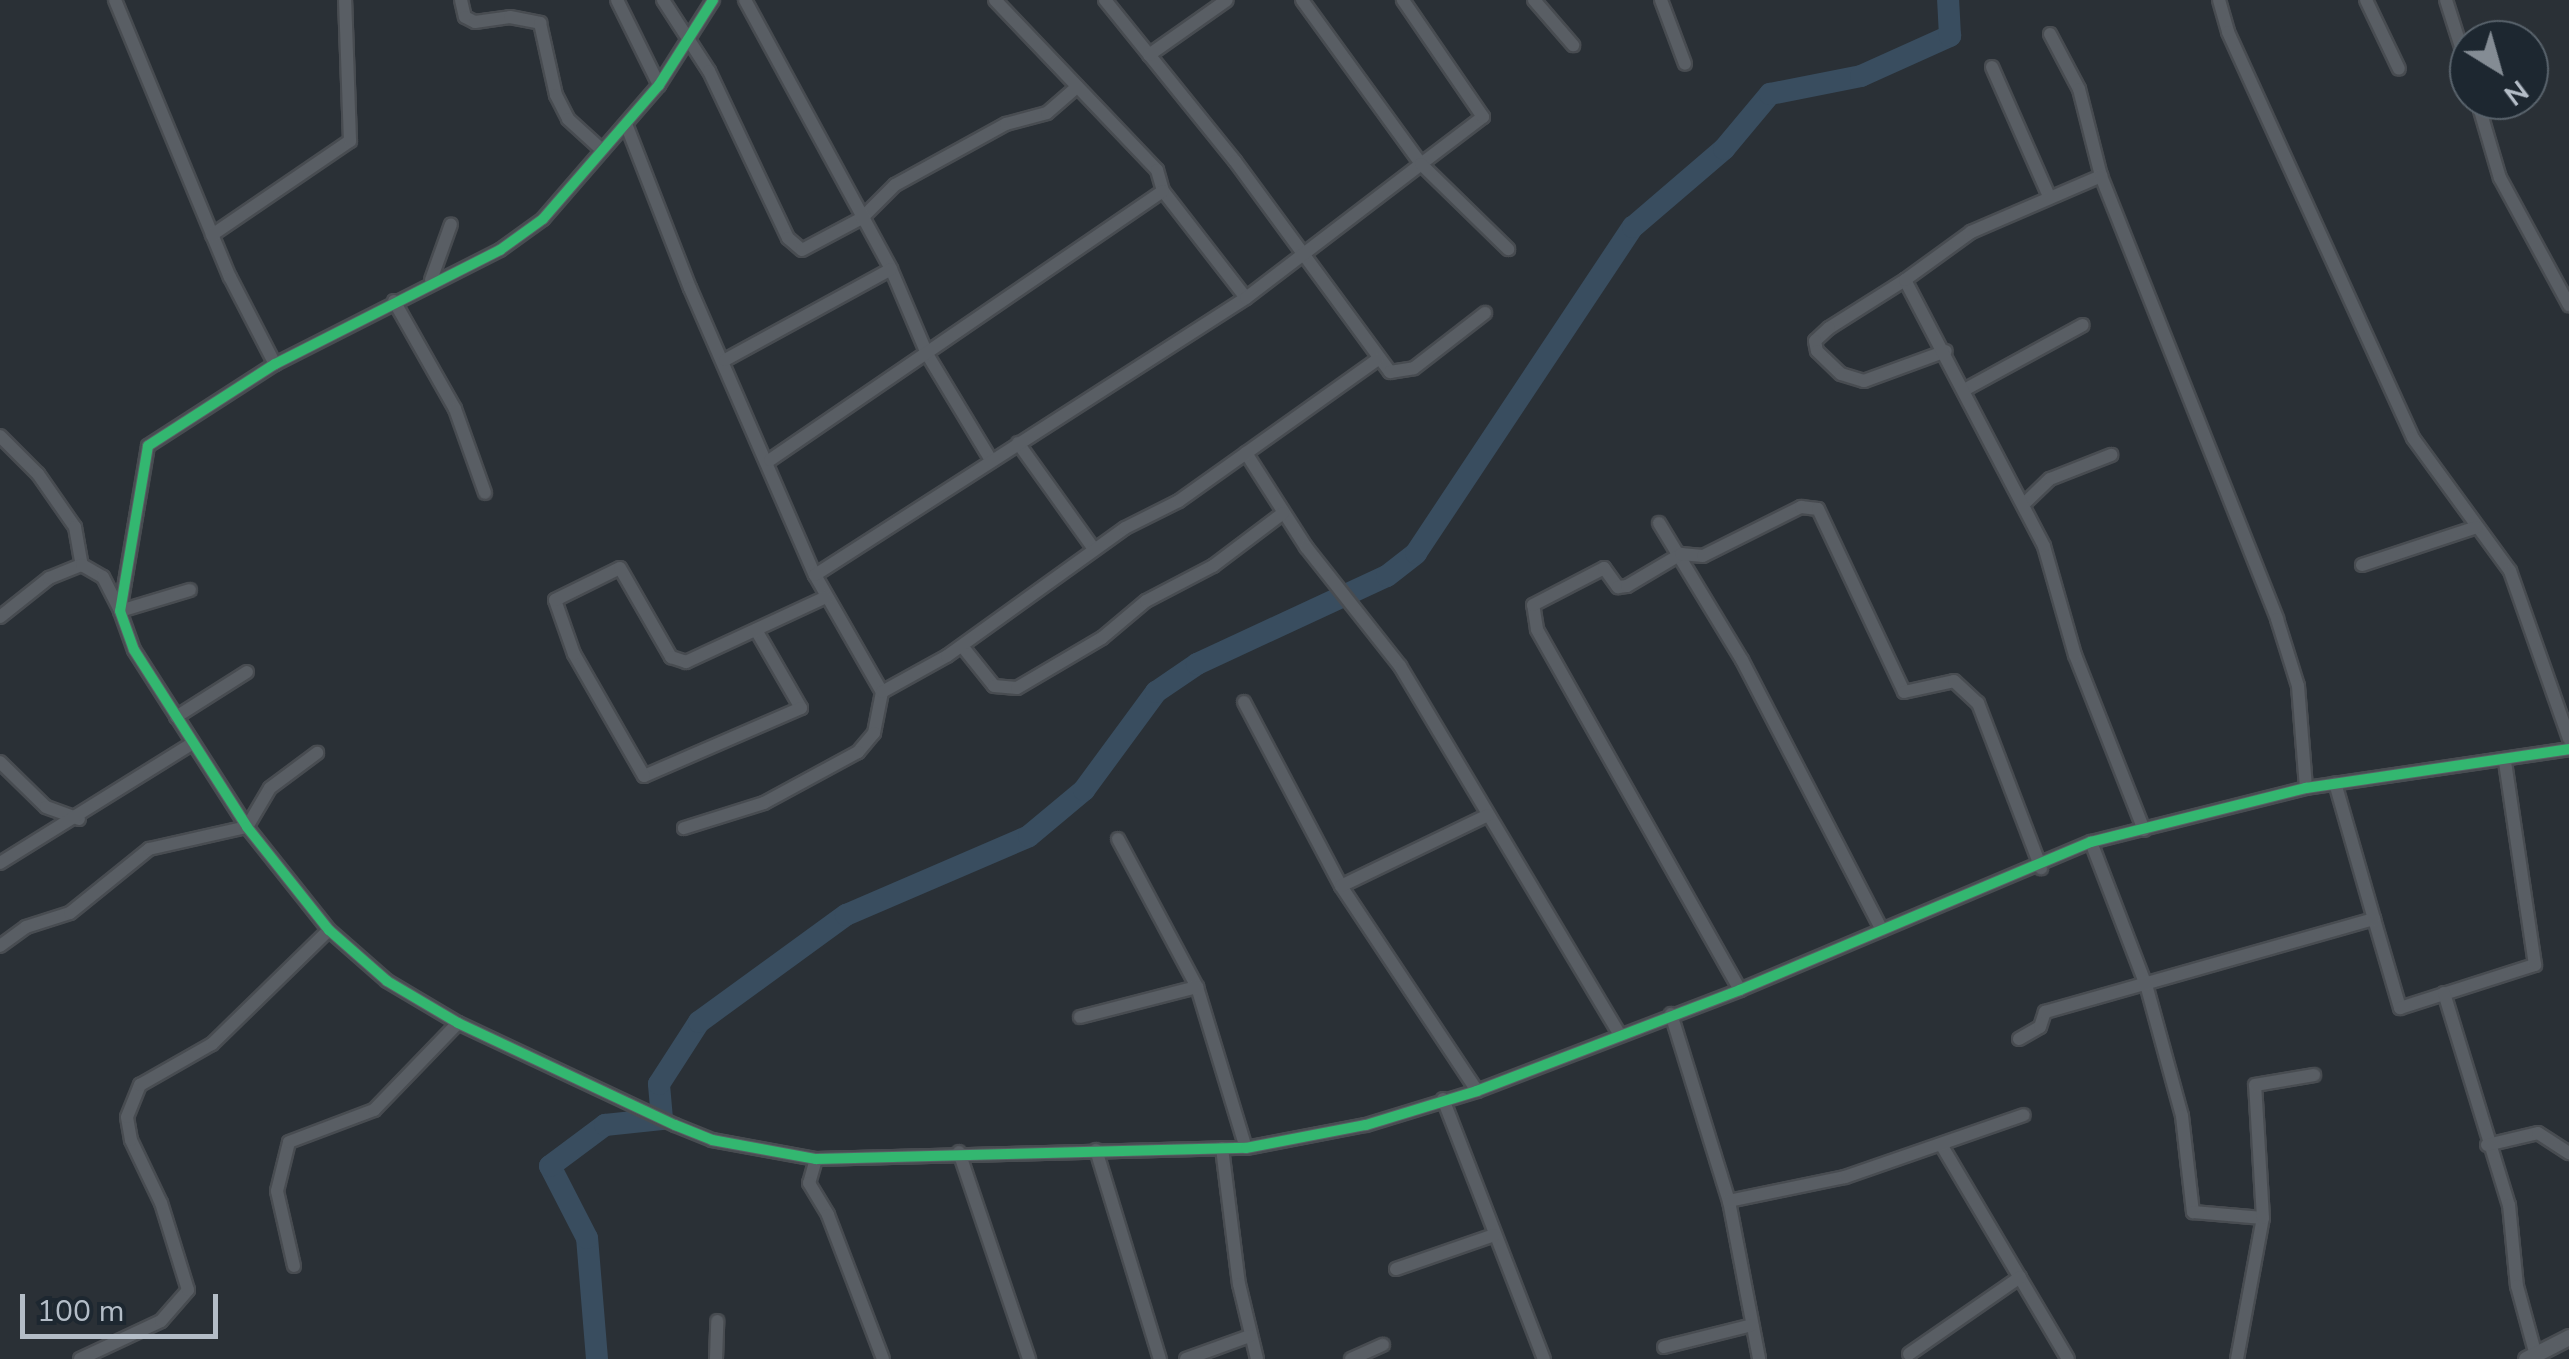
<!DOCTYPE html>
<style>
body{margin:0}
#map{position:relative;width:2569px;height:1359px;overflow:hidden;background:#2a3036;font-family:"Nunito Sans",sans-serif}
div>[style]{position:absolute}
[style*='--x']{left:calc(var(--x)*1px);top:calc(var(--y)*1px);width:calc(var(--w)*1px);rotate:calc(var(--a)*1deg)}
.river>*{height:22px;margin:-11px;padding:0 11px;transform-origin:11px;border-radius:11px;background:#394d5f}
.roads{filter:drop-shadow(2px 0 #484c51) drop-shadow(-2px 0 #484c51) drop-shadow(0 2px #484c51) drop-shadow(0 -2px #484c51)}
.minor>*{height:12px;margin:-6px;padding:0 6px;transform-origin:6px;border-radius:6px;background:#595e64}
.tertiary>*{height:15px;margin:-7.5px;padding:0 7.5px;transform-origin:7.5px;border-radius:7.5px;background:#595e64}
.cycleway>*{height:10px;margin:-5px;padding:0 5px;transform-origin:5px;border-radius:5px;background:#33b770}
span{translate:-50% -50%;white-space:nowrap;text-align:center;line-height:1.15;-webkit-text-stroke:9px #1d2730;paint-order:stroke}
.north{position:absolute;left:2449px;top:20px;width:100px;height:100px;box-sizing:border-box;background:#1d2730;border:2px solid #59636c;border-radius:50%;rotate:143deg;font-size:28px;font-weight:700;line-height:40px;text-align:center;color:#b4bdc7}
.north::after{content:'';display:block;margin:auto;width:35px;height:45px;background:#848c94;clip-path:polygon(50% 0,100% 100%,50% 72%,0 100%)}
.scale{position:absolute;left:20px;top:1294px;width:198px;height:45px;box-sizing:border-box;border:5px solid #b4bdc7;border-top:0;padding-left:12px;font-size:30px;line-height:35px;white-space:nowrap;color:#b4bdc7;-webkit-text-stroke:8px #1d2730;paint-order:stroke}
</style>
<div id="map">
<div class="river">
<div style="--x:597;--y:1359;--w:121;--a:-94.7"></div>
<div style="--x:587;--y:1238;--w:81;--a:-117.2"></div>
<div style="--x:550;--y:1166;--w:69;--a:-36.7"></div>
<div style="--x:605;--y:1125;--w:57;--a:-6"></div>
<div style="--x:662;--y:1119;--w:35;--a:-95"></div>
<div style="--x:659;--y:1084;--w:74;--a:-57.2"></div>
<div style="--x:699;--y:1022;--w:182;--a:-36.1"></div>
<div style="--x:846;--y:915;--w:199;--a:-23.3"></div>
<div style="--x:1029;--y:836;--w:72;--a:-39.9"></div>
<div style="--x:1084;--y:790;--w:122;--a:-53.7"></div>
<div style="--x:1156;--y:692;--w:50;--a:-34.3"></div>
<div style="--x:1197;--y:664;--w:209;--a:-24.9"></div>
<div style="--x:1387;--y:576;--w:37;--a:-38"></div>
<div style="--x:1416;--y:553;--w:392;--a:-56.4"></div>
<div style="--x:1633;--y:227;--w:120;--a:-40.6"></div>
<div style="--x:1724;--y:149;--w:72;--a:-50.1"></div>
<div style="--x:1770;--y:94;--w:93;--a:-11.2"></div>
<div style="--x:1861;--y:76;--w:98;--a:-24.2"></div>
<div style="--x:1950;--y:36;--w:36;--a:-93"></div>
</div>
<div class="roads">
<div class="minor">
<div style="--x:115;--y:0;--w:300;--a:67.5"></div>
<div style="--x:230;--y:277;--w:98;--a:62.7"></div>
<div style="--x:461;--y:0;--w:17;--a:77"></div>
<div style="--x:465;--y:17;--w:11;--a:27"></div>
<div style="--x:475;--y:22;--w:35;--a:-8"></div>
<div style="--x:510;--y:17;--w:31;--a:11"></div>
<div style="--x:540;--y:23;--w:74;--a:77.5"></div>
<div style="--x:556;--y:95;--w:27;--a:63"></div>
<div style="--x:568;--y:119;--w:46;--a:42.4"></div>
<div style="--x:617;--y:0;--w:95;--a:63.7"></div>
<div style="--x:663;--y:0;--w:85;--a:57.1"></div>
<div style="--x:709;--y:71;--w:185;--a:64.7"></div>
<div style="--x:788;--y:238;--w:18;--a:41"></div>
<div style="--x:802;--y:250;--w:68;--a:-28.1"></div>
<div style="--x:862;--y:218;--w:47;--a:-45"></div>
<div style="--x:895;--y:185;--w:127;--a:-28.8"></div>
<div style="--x:1006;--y:124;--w:42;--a:-15"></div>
<div style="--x:1047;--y:113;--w:40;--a:-41"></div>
<div style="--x:713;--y:0;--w:101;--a:122.4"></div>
<div style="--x:659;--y:85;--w:177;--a:130.9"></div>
<div style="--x:543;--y:219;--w:53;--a:144.2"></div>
<div style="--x:500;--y:250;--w:252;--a:153.1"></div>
<div style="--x:275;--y:364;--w:151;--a:147.2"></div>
<div style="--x:148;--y:446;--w:167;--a:99.6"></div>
<div style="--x:120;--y:611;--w:41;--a:70.3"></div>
<div style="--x:134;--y:650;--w:210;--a:57.4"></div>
<div style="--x:247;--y:827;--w:132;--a:51.5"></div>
<div style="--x:329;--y:930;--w:77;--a:41.3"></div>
<div style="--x:387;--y:981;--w:82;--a:30.6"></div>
<div style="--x:458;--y:1023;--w:240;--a:25.2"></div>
<div style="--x:675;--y:1125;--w:40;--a:22"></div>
<div style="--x:712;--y:1140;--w:106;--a:10.4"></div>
<div style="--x:816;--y:1159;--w:430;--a:-1.5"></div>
<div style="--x:1246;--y:1148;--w:122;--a:-10.9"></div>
<div style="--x:1366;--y:1125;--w:116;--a:-17"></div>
<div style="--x:1477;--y:1091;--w:282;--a:-21"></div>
<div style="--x:1740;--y:990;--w:381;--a:-22.9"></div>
<div style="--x:2091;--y:842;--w:222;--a:-14.1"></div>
<div style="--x:2306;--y:788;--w:266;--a:-8.4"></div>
<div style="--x:745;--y:0;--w:306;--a:61.5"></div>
<div style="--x:891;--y:269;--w:92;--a:67"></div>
<div style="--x:927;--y:354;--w:124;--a:58.9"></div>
<div style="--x:995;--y:0;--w:235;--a:46.4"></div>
<div style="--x:1157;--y:170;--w:22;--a:74"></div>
<div style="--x:1163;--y:191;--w:135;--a:52.2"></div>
<div style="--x:1105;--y:0;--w:207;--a:51.1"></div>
<div style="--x:1235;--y:161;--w:262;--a:53.7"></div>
<div style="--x:1390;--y:372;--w:24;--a:-9"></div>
<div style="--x:1414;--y:368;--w:90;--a:-37.8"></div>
<div style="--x:1302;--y:0;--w:203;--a:54"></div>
<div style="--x:1421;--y:164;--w:78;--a:-37.2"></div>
<div style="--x:1483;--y:117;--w:142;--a:-124.4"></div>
<div style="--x:1534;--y:0;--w:60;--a:49.1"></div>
<div style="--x:1661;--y:0;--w:68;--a:69.4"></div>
<div style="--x:2219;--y:0;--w:33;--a:74"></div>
<div style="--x:2228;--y:32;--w:446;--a:65.5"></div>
<div style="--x:2413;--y:438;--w:165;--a:53.9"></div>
<div style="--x:2510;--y:571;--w:178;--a:70.6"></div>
<div style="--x:2366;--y:0;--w:76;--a:64.4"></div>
<div style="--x:2446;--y:0;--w:76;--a:72.3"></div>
<div style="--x:2050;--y:34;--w:62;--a:62.2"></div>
<div style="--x:2079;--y:89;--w:90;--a:75.8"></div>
<div style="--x:1149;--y:55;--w:95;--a:-35.2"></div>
<div style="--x:1992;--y:67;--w:141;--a:66.2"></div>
<div style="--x:2477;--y:100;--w:81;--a:73.6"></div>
<div style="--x:2500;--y:178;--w:145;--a:61.5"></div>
<div style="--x:626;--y:124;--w:176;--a:68.7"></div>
<div style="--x:690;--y:288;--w:313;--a:66.5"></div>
<div style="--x:815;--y:575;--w:135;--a:60.2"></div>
<div style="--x:882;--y:692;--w:42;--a:101"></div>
<div style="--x:874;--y:733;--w:25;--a:130"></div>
<div style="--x:858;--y:752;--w:107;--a:151.5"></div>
<div style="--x:764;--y:803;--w:84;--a:162.6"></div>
<div style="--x:212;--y:235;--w:167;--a:-34.3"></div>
<div style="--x:350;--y:141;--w:141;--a:-92"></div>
<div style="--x:431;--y:280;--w:59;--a:-70.3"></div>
<div style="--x:1905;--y:280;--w:90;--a:147.7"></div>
<div style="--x:1829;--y:328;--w:19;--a:137"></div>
<div style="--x:1815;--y:341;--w:10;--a:79"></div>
<div style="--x:1817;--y:351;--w:33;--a:44"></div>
<div style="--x:1841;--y:374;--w:24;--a:17"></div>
<div style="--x:1864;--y:381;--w:87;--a:-20.1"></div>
<div style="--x:394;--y:301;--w:124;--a:60.5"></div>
<div style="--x:455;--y:409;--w:89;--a:70.3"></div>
<div style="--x:725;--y:360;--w:189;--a:-28.7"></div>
<div style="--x:1966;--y:389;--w:133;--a:-28.7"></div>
<div style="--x:0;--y:436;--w:54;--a:45"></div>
<div style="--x:38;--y:474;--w:65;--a:55.1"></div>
<div style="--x:75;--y:527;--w:39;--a:80"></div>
<div style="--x:1018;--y:443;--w:130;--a:54.4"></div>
<div style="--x:1246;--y:453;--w:112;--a:57.4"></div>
<div style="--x:1306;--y:547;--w:152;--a:51.7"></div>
<div style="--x:1400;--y:666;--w:428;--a:59.2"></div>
<div style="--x:770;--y:460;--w:476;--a:-34.4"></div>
<div style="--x:2025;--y:503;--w:35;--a:-44"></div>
<div style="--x:2050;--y:479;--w:66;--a:-21.5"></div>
<div style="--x:1659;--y:523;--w:160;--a:58.8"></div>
<div style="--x:1742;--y:660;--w:304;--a:62.6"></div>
<div style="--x:2362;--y:565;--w:121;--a:-18.3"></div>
<div style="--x:815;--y:575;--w:512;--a:-32.73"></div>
<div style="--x:1246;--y:298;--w:220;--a:-37.4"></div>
<div style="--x:1421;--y:164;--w:122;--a:44.3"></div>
<div style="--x:0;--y:617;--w:63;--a:-38.5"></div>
<div style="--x:49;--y:578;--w:35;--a:-22"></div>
<div style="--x:82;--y:565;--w:24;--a:30"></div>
<div style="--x:103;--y:577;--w:38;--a:63"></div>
<div style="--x:120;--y:611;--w:73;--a:-16.7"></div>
<div style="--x:756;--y:630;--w:90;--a:60"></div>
<div style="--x:801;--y:708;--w:171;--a:156.6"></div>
<div style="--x:644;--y:776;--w:141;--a:-119.8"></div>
<div style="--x:574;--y:654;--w:57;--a:-109.4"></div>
<div style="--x:555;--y:600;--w:72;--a:-26.2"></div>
<div style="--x:620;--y:568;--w:103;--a:60.2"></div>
<div style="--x:671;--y:657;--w:16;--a:18"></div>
<div style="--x:686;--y:662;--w:154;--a:-24.9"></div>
<div style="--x:962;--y:646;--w:51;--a:51.3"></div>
<div style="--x:994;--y:686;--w:23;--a:5"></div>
<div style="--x:1017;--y:688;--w:99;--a:-30.5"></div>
<div style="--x:1102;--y:638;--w:57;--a:-40.1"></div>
<div style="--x:1146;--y:601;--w:76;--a:-27.6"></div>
<div style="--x:1213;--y:566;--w:88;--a:-37.1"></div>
<div style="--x:882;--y:692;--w:74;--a:-29"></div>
<div style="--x:947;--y:656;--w:219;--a:-35.7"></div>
<div style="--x:1125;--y:528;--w:60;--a:-26.6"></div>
<div style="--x:1179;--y:501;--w:244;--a:-35.5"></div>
<div style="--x:1244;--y:702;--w:208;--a:62.2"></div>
<div style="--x:1341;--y:886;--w:246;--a:56.4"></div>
<div style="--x:176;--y:717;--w:84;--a:-32.4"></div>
<div style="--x:0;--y:762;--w:64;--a:44.4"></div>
<div style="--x:46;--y:807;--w:35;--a:20"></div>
<div style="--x:2144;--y:830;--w:188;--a:-111.5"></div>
<div style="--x:2075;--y:655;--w:113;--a:-105.9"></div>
<div style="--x:2044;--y:546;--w:300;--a:-117.6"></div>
<div style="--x:1905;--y:280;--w:82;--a:-36"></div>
<div style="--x:1971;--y:232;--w:142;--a:-23.3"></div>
<div style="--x:2101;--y:176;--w:477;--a:68.3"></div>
<div style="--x:2277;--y:619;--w:70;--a:72.6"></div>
<div style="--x:2298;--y:686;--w:102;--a:85.5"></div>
<div style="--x:1118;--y:839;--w:168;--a:61.9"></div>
<div style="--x:1197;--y:987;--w:168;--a:73.1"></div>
<div style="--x:2091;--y:842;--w:156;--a:69"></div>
<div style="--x:2147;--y:988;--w:133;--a:74.7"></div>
<div style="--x:2182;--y:1116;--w:97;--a:83.5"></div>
<div style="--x:2193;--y:1212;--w:70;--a:4.9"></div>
<div style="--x:0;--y:863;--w:227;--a:-31.9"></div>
<div style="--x:1341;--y:886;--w:163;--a:-25.8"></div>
<div style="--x:2374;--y:919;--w:93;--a:73.7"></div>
<div style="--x:2400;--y:1008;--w:142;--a:-17.7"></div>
<div style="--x:2535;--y:965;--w:206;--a:-98.4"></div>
<div style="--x:0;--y:946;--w:32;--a:-36"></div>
<div style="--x:26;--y:927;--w:46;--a:-17.7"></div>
<div style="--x:70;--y:913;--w:102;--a:-39"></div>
<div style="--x:149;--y:849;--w:100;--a:-12.7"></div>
<div style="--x:247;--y:827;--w:45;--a:-59.5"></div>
<div style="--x:270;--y:788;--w:59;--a:-36.7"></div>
<div style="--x:1740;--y:990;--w:414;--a:-119.4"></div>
<div style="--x:1537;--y:629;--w:24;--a:-99"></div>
<div style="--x:1533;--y:605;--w:80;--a:-27.5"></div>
<div style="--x:1604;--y:568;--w:24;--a:54"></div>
<div style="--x:1618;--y:587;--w:9;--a:-6"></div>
<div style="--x:1627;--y:586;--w:63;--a:-30.7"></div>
<div style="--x:1681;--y:554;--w:22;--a:5"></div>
<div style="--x:1703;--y:556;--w:110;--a:-26.6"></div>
<div style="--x:1801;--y:507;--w:17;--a:7"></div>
<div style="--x:1818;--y:509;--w:202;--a:64.8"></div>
<div style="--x:1904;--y:692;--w:51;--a:-12.4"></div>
<div style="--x:1954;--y:681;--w:33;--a:43"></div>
<div style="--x:1978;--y:703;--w:177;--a:69.1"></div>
<div style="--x:2444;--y:993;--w:222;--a:73"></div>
<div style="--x:2509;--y:1205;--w:81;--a:84.4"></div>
<div style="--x:2517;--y:1286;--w:68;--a:74.7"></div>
<div style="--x:1671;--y:1014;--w:196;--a:72.8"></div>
<div style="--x:1729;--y:1201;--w:161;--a:79.2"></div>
<div style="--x:1080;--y:1017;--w:121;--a:-14.4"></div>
<div style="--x:2019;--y:1039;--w:24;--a:-30"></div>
<div style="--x:2040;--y:1027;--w:16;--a:-72"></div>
<div style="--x:2045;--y:1012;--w:342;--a:-15.8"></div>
<div style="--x:2374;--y:919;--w:141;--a:-106"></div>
<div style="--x:1443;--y:1099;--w:279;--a:68.8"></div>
<div style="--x:2487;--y:1145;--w:52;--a:-13.2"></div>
<div style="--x:2538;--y:1133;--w:37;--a:33"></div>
<div style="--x:1942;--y:1146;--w:247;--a:59.4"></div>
<div style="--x:1222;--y:1148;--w:137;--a:82.9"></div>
<div style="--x:1239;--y:1284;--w:77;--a:76.5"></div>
<div style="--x:1096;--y:1150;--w:219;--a:73"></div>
<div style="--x:959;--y:1152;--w:219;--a:71.3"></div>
<div style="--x:816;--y:1159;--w:25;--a:106"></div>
<div style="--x:809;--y:1183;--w:37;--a:59"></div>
<div style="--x:828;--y:1215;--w:154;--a:69.1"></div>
<div style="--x:1729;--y:1201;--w:118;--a:-11.7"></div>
<div style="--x:1845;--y:1177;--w:189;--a:-19.1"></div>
<div style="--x:294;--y:1266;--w:77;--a:-102.8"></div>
<div style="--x:277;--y:1191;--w:50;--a:-76.2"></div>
<div style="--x:289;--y:1142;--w:91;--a:-20.6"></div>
<div style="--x:374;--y:1110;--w:121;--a:-46"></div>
<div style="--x:1396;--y:1269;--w:104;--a:-19.1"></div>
<div style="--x:1664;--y:1347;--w:91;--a:-14"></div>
<div style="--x:1909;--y:1354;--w:135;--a:-34.7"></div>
<div style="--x:80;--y:1359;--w:89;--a:-25.1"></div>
<div style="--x:161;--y:1321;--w:41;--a:-48.9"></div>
<div style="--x:188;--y:1290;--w:91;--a:-107.2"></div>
<div style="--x:161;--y:1203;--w:70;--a:-115.5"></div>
<div style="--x:131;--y:1140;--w:23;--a:-100"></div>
<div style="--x:127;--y:1117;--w:35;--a:-68"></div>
<div style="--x:140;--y:1085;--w:83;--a:-29.7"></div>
<div style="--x:212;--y:1044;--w:163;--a:-44.3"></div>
<div style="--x:716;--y:1359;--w:38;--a:-88"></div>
<div style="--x:1186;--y:1359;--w:68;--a:-19.8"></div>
<div style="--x:1351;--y:1359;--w:35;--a:-24"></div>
<div style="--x:2237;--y:1359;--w:143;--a:-79.6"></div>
<div style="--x:2263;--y:1218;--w:133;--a:-93.4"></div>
<div style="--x:2255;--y:1085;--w:60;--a:-9.6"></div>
</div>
<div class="tertiary">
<div style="--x:2526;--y:1359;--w:48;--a:-27.1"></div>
</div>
</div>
<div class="cycleway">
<div style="--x:713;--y:0;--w:101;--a:122.4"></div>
<div style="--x:659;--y:85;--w:177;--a:130.9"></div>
<div style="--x:543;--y:219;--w:53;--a:144.2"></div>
<div style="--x:500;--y:250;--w:252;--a:153.1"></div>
<div style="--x:275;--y:364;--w:151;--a:147.2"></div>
<div style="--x:148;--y:446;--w:167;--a:99.6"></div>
<div style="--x:120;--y:611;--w:41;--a:70.3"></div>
<div style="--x:134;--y:650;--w:210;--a:57.4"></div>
<div style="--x:247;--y:827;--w:132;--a:51.5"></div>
<div style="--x:329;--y:930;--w:77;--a:41.3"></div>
<div style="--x:387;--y:981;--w:82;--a:30.6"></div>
<div style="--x:458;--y:1023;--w:240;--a:25.2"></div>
<div style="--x:675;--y:1125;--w:40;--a:22"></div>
<div style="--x:712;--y:1140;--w:106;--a:10.4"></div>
<div style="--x:816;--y:1159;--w:430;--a:-1.5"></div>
<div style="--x:1246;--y:1148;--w:122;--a:-10.9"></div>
<div style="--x:1366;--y:1125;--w:116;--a:-17"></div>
<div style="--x:1477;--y:1091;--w:282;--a:-21"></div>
<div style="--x:1740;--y:990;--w:381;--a:-22.9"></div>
<div style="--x:2091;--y:842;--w:222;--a:-14.1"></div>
<div style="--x:2306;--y:788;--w:266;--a:-8.4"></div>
</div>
<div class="north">N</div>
<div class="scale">100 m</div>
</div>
